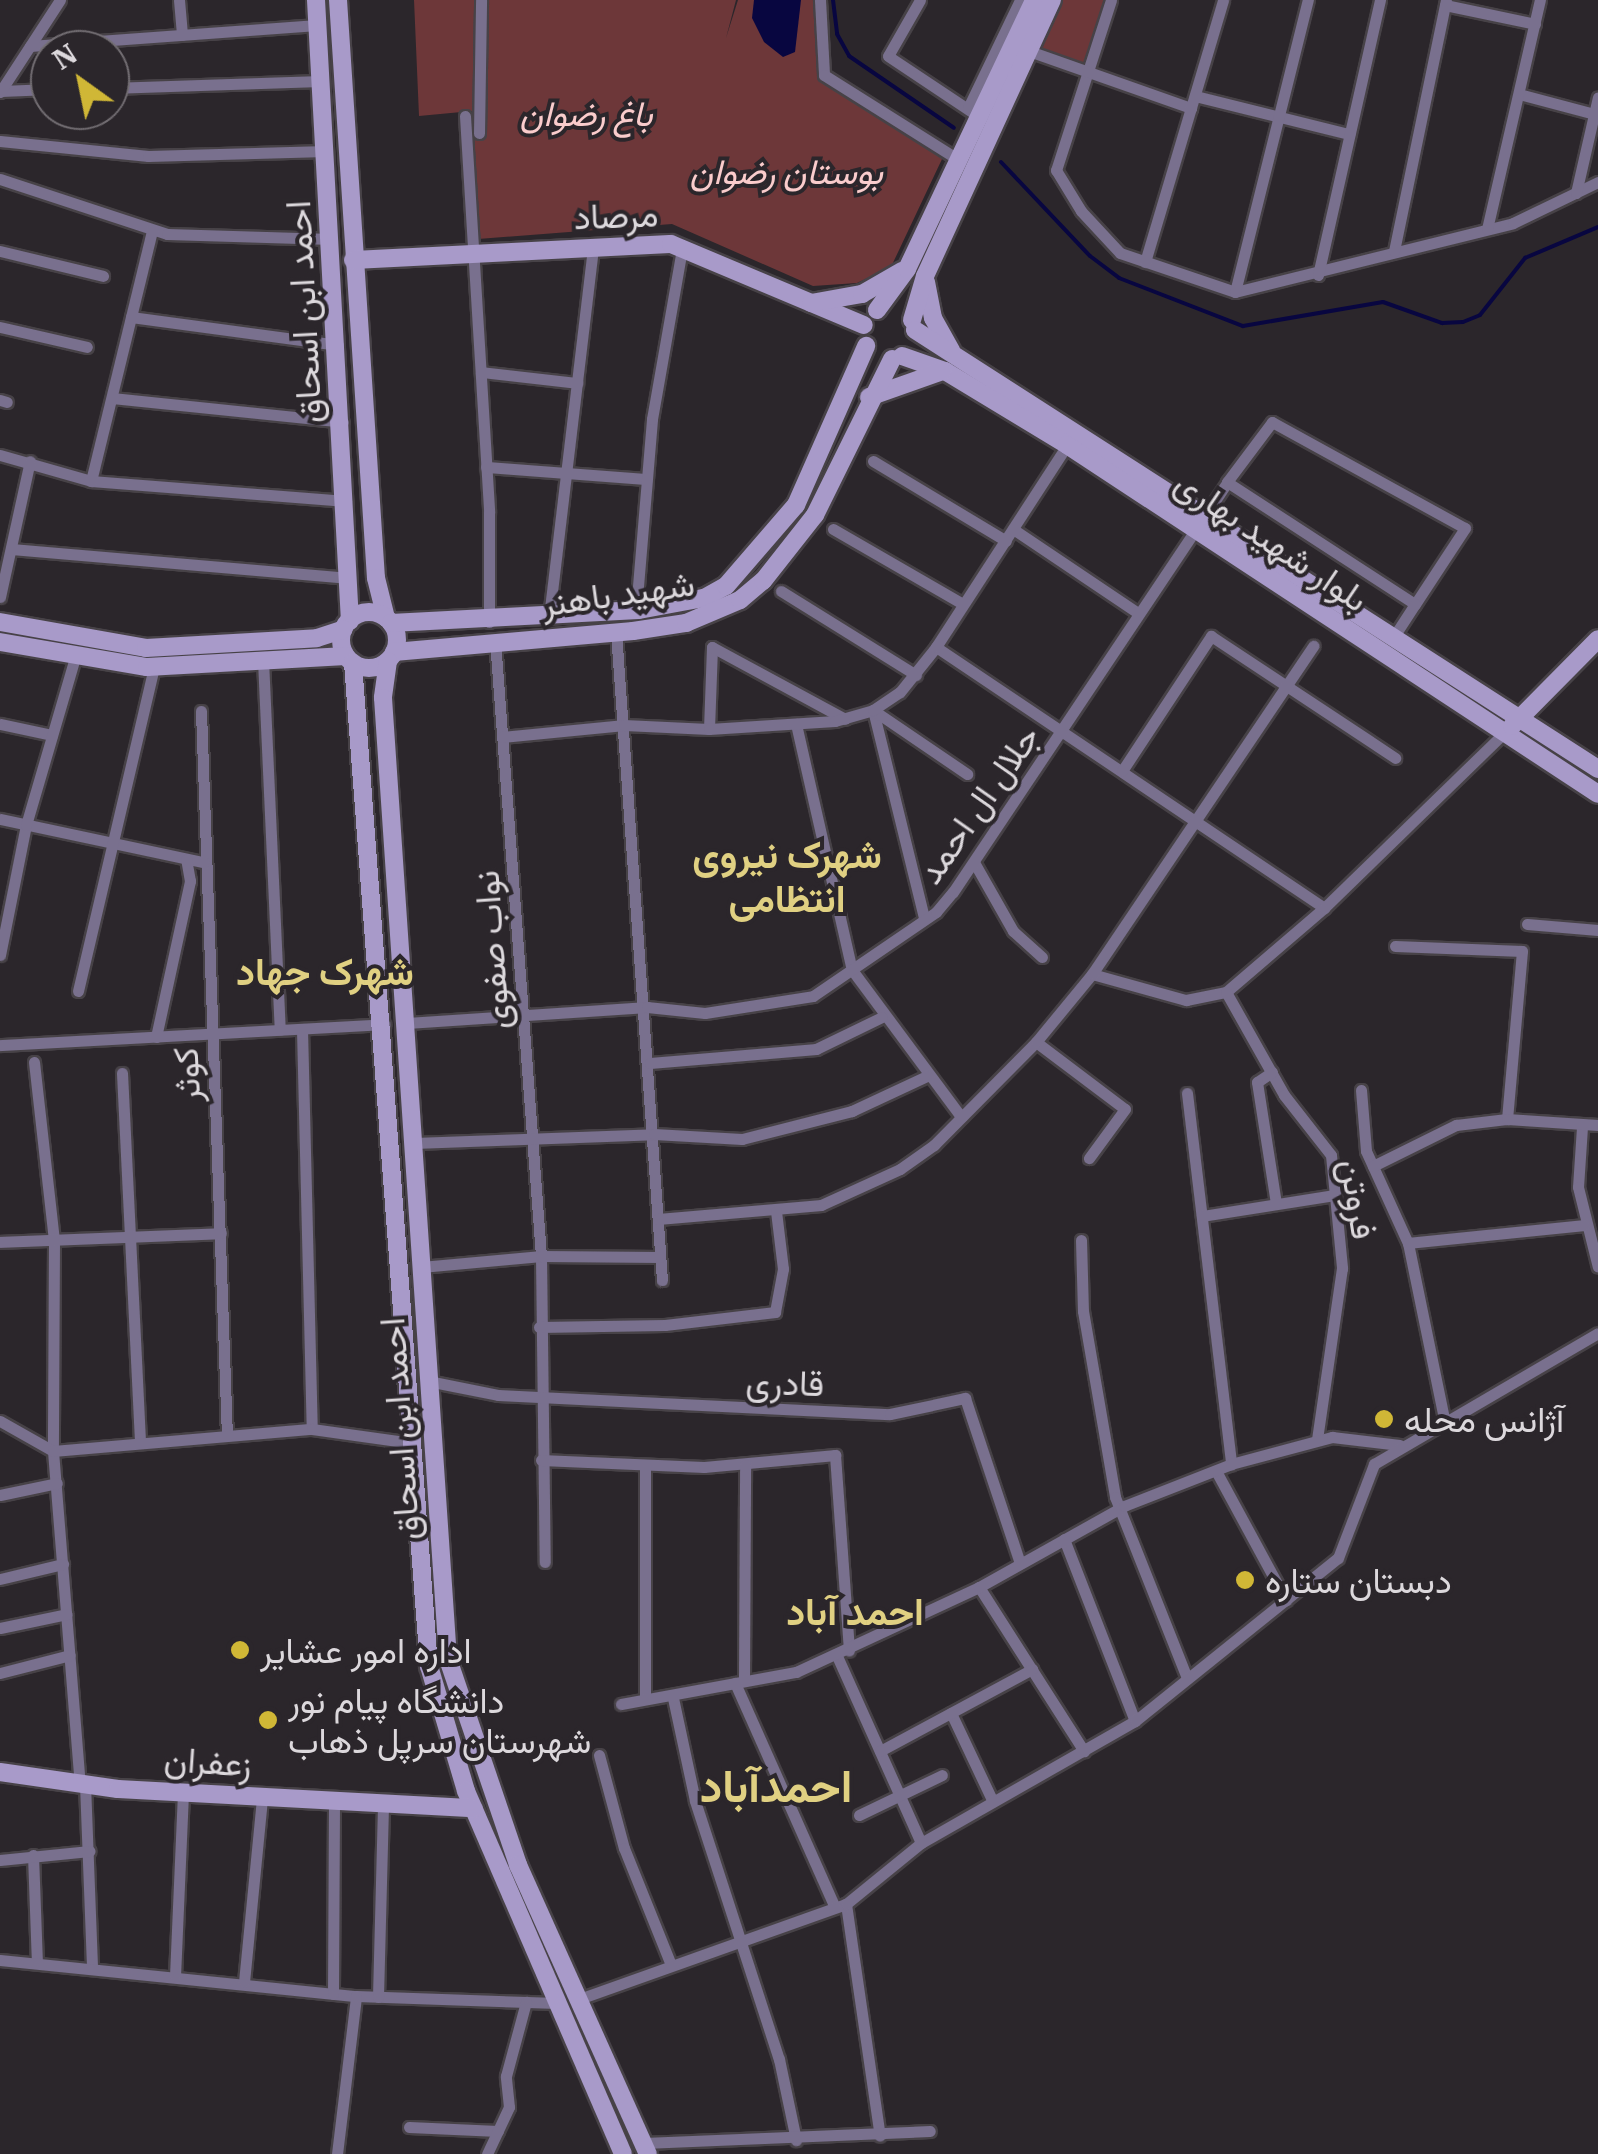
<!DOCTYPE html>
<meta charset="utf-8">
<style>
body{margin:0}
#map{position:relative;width:1598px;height:2154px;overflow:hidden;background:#2b262b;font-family:"IBM Plex Serif",Vazirmatn,serif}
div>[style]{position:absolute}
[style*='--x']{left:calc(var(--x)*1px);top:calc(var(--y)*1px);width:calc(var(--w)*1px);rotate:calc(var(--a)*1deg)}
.green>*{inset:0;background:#6d3739}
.water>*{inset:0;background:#080640}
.stream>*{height:4px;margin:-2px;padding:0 2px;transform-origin:2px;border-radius:2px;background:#080640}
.roads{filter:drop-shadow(2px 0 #474247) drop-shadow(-2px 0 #474247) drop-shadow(0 2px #474247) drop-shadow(0 -2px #474247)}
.street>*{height:11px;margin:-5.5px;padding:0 5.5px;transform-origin:5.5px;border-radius:5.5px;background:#79708e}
.secondary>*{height:18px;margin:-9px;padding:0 9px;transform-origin:9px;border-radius:9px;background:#a89ac9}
.secondary>.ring{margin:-9px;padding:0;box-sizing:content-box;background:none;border:18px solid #a89ac9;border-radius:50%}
.dots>*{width:28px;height:28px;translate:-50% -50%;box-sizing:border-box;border:5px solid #2b262b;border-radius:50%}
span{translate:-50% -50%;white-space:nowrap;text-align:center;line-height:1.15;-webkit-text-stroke:8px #2b262b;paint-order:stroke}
.park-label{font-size:35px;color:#facccc;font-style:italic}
.street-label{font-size:35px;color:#dcd8dc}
.poi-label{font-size:35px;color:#dcd8dc}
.left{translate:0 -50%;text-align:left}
.neighbourhood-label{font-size:38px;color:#e0d082;font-weight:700}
.district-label{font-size:45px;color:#e0d082;font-weight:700}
.north{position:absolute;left:30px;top:30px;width:100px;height:100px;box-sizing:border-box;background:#2b262b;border:2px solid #726d72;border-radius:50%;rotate:327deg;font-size:28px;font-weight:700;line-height:40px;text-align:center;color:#dcd8dc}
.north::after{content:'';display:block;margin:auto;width:35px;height:45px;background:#d0b736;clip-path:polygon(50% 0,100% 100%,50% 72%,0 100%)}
</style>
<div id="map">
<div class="green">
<div style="clip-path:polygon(414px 0,736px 0,726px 38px,738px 0,814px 0,818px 79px,915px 132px,943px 157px,891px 267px,857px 283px,813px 286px,672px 224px,478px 239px,472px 111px,419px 116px)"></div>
<div style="clip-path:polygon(1059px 0,1111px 0,1089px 65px,1036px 49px)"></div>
</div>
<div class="water">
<div style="clip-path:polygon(754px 0,801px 0,795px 52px,783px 57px,764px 42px,752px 18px)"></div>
</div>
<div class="stream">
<div style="--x:833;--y:0;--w:34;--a:83"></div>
<div style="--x:837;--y:34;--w:25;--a:61"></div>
<div style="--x:849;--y:56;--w:127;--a:34.4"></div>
<div style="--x:1001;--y:162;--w:129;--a:46.6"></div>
<div style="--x:1090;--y:256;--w:36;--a:37"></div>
<div style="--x:1119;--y:278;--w:133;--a:21.2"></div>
<div style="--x:1243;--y:326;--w:142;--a:-9.7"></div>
<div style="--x:1383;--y:302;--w:63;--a:19.6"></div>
<div style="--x:1442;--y:323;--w:21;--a:-3"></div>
<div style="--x:1463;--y:322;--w:18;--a:-22"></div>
<div style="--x:1480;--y:315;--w:73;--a:-51.7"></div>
<div style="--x:1525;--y:258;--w:79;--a:-23"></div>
</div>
<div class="roads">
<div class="street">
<div style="--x:179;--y:0;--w:35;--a:85"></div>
<div style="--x:820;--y:0;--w:75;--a:86.9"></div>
<div style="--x:824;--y:75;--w:160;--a:32.2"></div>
<div style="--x:920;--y:0;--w:64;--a:119.7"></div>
<div style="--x:888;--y:56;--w:108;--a:33.7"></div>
<div style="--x:1111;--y:0;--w:179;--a:107.9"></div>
<div style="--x:1056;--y:170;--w:48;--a:58.6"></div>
<div style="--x:1081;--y:211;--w:57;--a:47.1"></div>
<div style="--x:1120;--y:253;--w:121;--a:18.7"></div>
<div style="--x:1235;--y:292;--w:286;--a:-13.9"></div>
<div style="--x:1513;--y:223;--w:94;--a:-25.8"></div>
<div style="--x:1445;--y:5;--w:92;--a:11.9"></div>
<div style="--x:30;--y:46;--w:288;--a:-4.2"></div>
<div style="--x:1029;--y:51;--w:172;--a:19.4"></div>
<div style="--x:110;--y:88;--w:211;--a:-1.9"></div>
<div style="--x:1;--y:91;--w:49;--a:-2.3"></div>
<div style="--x:0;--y:92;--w:110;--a:-56.9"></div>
<div style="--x:1519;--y:94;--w:78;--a:14.9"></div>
<div style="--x:1195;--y:96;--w:159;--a:13.9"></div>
<div style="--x:968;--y:108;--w:120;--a:-64.3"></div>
<div style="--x:465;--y:116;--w:397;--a:86.5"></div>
<div style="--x:489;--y:512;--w:110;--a:90"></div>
<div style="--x:479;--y:133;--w:133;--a:-89.1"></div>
<div style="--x:0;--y:141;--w:149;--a:5.8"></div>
<div style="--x:148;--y:156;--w:178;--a:-1.6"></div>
<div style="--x:0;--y:179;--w:176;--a:18.2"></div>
<div style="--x:167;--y:234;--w:165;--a:1.7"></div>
<div style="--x:1576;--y:193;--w:98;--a:-77.1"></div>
<div style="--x:1487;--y:229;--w:235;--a:-77"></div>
<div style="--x:0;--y:251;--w:106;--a:13.6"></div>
<div style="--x:1394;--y:251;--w:256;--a:-78.3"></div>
<div style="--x:1145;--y:262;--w:273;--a:-73.4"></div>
<div style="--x:1318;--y:275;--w:282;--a:-77.3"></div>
<div style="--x:1235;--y:292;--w:301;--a:-76"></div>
<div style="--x:131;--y:317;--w:209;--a:7.7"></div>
<div style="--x:0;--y:327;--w:89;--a:12.9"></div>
<div style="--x:481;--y:372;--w:97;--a:6.5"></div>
<div style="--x:112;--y:398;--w:232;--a:5.9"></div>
<div style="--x:0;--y:400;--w:7;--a:16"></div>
<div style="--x:0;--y:455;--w:95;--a:15.9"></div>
<div style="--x:91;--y:481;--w:256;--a:4.5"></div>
<div style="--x:873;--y:461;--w:155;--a:31"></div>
<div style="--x:486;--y:467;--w:161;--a:4.3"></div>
<div style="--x:91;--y:481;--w:258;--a:-76.3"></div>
<div style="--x:1227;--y:482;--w:75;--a:-53.1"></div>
<div style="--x:1272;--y:422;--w:220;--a:28.8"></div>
<div style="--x:1465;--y:528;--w:91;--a:123.3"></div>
<div style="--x:833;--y:529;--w:150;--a:30"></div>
<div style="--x:1013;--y:529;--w:151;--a:33.9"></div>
<div style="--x:11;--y:549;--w:340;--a:4.9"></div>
<div style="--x:781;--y:591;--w:159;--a:31.9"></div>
<div style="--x:0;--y:597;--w:139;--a:-77.6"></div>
<div style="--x:636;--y:610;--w:192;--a:-85.2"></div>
<div style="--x:652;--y:419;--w:174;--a:-80"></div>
<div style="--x:549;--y:617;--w:372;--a:-83.2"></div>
<div style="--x:616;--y:632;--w:650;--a:85.94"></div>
<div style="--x:495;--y:640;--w:618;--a:85.73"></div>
<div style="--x:541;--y:1256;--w:306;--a:89.3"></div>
<div style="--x:936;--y:647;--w:468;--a:33.9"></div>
<div style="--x:263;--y:660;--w:370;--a:87.4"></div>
<div style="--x:873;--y:710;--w:214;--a:76.2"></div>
<div style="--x:873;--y:710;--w:114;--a:34.2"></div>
<div style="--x:201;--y:711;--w:725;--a:87.95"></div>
<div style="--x:0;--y:724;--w:53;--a:11.9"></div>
<div style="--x:796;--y:724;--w:252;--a:77.2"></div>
<div style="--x:852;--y:970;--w:183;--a:53.4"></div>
<div style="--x:709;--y:729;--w:82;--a:-87.9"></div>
<div style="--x:712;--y:647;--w:151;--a:28.4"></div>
<div style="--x:502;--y:737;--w:123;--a:-5.6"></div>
<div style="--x:624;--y:725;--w:85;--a:2.7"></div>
<div style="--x:709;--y:729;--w:126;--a:-3.6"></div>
<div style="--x:835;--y:721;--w:40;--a:-16"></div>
<div style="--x:873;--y:710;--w:32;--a:-34"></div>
<div style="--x:900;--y:692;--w:58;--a:-51.3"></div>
<div style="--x:936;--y:647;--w:241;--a:-57"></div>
<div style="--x:1122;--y:771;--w:162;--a:-56.6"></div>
<div style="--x:1211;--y:636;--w:221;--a:33.5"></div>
<div style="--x:0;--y:819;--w:208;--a:12"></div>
<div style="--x:975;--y:864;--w:77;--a:60.4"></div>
<div style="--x:1013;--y:931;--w:39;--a:42"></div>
<div style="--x:1527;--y:924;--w:71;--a:4.8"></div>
<div style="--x:1395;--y:946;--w:127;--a:2.3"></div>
<div style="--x:1522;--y:951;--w:169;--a:95.1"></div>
<div style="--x:0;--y:955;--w:133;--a:-78.7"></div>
<div style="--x:26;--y:825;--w:175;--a:-73.7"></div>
<div style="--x:1092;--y:974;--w:98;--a:15.5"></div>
<div style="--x:1186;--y:1000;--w:41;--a:-11.3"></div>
<div style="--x:1226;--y:992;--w:129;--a:-40.6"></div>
<div style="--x:1324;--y:908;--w:251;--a:-44.2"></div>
<div style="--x:78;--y:991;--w:333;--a:-76.8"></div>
<div style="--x:1226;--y:992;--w:118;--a:60.6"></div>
<div style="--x:1284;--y:1095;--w:76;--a:51.9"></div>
<div style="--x:1331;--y:1155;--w:114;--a:84.4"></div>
<div style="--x:1342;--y:1268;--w:174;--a:98.3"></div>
<div style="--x:407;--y:1023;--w:241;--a:-3.8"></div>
<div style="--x:647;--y:1007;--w:58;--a:5.9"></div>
<div style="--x:705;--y:1013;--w:109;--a:-8.9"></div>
<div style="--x:813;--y:996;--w:149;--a:-34.3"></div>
<div style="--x:936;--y:912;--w:26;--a:-50"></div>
<div style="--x:953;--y:892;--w:493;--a:-56.2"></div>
<div style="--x:1227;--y:482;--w:224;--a:33"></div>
<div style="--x:1415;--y:604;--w:37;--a:123"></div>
<div style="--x:302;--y:1029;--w:400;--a:88.6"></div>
<div style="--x:156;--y:1037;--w:160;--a:-77.7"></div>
<div style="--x:190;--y:881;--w:22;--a:-100"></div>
<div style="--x:1036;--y:1042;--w:111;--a:37"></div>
<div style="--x:1125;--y:1109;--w:61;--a:126.3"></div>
<div style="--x:0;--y:1045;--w:385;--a:-3.1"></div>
<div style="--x:34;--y:1062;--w:180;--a:83.6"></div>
<div style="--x:54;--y:1241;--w:210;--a:90.3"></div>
<div style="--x:53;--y:1451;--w:333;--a:85.4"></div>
<div style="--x:650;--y:1063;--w:167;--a:-4.8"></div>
<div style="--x:816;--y:1049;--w:73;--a:-25.9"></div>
<div style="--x:1272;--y:1072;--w:18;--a:146"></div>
<div style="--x:1257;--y:1082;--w:122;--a:81.1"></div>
<div style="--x:122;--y:1073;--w:366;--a:87.2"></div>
<div style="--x:1361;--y:1090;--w:61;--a:85.3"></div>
<div style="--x:1366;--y:1151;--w:101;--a:65.5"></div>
<div style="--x:1408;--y:1243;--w:179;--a:78.4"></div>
<div style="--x:1187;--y:1093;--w:374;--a:83.2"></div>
<div style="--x:1582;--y:1127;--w:60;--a:93.8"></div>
<div style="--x:1578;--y:1187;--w:82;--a:76"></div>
<div style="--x:414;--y:1143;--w:240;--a:-2.1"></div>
<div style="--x:654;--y:1134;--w:88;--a:3.3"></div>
<div style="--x:742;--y:1139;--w:114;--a:-14.3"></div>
<div style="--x:852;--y:1111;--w:83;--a:-25"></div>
<div style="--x:1373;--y:1166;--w:93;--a:-26.3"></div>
<div style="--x:1456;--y:1125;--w:51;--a:-6.7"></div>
<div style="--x:1507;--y:1119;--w:91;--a:3.8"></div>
<div style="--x:1202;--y:1216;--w:135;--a:-9"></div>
<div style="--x:658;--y:1219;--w:164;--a:-4.9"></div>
<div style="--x:821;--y:1205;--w:87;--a:-24.5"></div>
<div style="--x:900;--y:1169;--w:42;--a:-35.2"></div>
<div style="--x:934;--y:1145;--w:145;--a:-45.3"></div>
<div style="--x:1036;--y:1042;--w:88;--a:-50.5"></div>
<div style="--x:1092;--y:974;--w:396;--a:-56"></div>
<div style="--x:1081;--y:1240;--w:71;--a:88.4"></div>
<div style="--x:1083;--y:1311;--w:189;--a:80.2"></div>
<div style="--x:1115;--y:1497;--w:195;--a:68.3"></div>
<div style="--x:0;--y:1242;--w:221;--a:-2.3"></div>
<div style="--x:1408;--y:1243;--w:177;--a:-5.8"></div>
<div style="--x:421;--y:1267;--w:121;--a:-5.2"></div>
<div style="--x:541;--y:1256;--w:119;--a:0.5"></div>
<div style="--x:539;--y:1327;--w:126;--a:-0.9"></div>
<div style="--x:665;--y:1325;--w:111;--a:-6.7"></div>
<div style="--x:775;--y:1312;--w:44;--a:-79.5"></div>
<div style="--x:783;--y:1269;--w:58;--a:-96.9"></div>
<div style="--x:428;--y:1381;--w:71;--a:11.3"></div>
<div style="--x:498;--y:1395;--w:392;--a:2.8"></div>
<div style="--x:890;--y:1414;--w:77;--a:-12"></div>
<div style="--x:965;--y:1398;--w:174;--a:71.6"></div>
<div style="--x:0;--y:1421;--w:61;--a:29.5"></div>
<div style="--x:53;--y:1451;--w:260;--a:-4.9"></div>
<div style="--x:312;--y:1429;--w:101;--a:8"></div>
<div style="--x:541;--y:1460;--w:163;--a:2.5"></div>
<div style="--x:704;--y:1467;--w:132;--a:-5.2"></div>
<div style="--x:835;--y:1455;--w:196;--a:85.9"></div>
<div style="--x:645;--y:1467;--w:232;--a:90"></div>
<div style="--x:1216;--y:1471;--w:147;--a:61.5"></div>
<div style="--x:0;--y:1495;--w:58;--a:-11.9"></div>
<div style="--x:1064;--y:1539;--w:195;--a:68.7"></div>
<div style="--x:0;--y:1579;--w:65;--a:-13.4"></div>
<div style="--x:979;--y:1587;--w:195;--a:57.4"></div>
<div style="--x:0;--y:1628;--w:68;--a:-11.8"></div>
<div style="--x:837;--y:1656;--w:205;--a:65.8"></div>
<div style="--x:0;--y:1673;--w:72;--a:-14.4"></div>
<div style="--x:744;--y:1680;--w:215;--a:-89.7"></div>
<div style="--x:735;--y:1683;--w:243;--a:66"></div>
<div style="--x:673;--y:1698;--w:105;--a:77.9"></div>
<div style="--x:695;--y:1801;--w:271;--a:72"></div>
<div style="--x:779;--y:2059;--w:83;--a:78.1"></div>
<div style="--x:621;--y:1704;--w:178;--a:-10.4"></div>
<div style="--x:796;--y:1672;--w:202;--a:-24.9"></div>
<div style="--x:979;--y:1587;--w:166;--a:-29.2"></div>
<div style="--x:1124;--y:1506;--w:115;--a:-21.4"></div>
<div style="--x:1231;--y:1464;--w:105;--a:-15"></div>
<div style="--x:1332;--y:1437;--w:68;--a:6.7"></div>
<div style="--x:951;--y:1713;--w:98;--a:64.7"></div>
<div style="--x:880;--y:1751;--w:173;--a:-28.3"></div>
<div style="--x:599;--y:1755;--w:96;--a:75"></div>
<div style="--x:624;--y:1848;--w:126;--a:68.1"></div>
<div style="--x:85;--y:1784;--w:185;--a:87.8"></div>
<div style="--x:859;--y:1815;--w:92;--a:-25.7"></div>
<div style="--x:33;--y:1855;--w:108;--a:87.9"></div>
<div style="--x:0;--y:1860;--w:90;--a:-5.7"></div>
<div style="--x:846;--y:1904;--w:234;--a:81.7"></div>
<div style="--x:0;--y:1960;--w:358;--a:5.8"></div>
<div style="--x:356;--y:1996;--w:201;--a:2"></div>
<div style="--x:175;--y:1976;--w:186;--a:-87.5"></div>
<div style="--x:244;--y:1982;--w:186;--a:-84.4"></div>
<div style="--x:333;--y:1994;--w:194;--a:-89.7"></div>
<div style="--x:378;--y:1997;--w:196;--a:-88.5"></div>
<div style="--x:579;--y:1999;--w:283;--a:-19.6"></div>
<div style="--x:846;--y:1904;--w:97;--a:-39.1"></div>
<div style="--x:921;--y:1843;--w:246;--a:-29.7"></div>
<div style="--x:1135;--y:1721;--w:260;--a:-38.8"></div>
<div style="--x:1338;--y:1558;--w:101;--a:-69"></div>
<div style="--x:1374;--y:1464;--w:259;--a:-30.3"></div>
<div style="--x:409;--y:2127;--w:89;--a:2.6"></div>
<div style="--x:644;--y:2143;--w:286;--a:-2.4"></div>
<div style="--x:337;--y:2154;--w:159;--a:-83.1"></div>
<div style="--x:487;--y:2154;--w:52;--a:-64.9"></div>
<div style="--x:509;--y:2107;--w:31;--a:-96"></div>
<div style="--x:506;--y:2076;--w:77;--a:-74.9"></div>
</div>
<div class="secondary">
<div style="--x:316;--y:0;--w:622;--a:86.87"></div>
<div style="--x:338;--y:0;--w:579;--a:86.24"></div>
<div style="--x:376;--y:578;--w:41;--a:76"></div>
<div style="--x:353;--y:260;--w:318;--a:-2.9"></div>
<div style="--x:671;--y:244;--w:209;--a:22.8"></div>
<div style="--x:926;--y:282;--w:37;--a:79"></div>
<div style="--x:933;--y:318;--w:38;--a:61"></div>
<div style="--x:811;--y:303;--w:52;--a:-10"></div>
<div style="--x:862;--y:294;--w:46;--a:-29.9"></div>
<div style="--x:877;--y:310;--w:51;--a:-53.8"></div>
<div style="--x:907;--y:269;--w:297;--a:-64.7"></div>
<div style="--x:912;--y:320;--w:46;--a:-73.5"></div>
<div style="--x:925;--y:276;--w:304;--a:-65.3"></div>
<div style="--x:915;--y:330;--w:812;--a:32.73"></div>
<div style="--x:902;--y:356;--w:46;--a:19.2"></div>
<div style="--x:945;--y:371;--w:143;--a:31.2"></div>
<div style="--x:1067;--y:445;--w:635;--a:33.31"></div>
<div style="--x:869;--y:397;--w:78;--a:-19.4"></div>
<div class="ring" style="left:341px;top:612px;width:38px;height:38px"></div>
<div style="--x:0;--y:622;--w:148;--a:10.1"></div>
<div style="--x:146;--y:648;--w:171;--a:-3.3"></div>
<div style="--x:317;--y:638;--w:28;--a:-18"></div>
<div style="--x:391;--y:623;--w:248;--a:-3"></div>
<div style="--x:639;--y:610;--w:66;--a:-10.5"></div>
<div style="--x:704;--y:598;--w:25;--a:-29"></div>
<div style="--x:726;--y:586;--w:107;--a:-49.2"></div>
<div style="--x:796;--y:505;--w:174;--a:-66.2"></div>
<div style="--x:0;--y:642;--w:149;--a:9.7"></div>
<div style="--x:147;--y:667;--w:199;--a:-3.2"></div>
<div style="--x:394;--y:652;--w:240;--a:-5"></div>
<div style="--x:633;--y:631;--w:54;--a:-8.6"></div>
<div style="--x:686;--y:623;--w:59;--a:-23.1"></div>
<div style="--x:740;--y:600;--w:30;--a:-40"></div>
<div style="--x:763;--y:581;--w:84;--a:-51.8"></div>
<div style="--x:815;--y:515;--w:174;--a:-63.7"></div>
<div style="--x:388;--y:661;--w:37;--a:98"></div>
<div style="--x:383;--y:698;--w:963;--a:86.13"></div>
<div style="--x:448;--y:1659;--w:218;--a:71.2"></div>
<div style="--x:518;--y:1865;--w:317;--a:65.8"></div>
<div style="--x:353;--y:663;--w:1006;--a:85.67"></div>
<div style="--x:429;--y:1666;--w:130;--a:73.5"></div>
<div style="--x:466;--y:1791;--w:395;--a:66.6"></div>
<div style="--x:1512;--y:726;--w:122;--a:-45.3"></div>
<div style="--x:0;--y:1772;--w:119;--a:8.2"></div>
<div style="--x:118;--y:1789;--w:356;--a:3.1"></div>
</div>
</div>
<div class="dots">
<div style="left:1384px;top:1419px;background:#d0b736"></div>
<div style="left:1245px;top:1580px;background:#d0b736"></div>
<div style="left:240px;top:1650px;background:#d0b736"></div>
<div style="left:268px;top:1720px;background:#d0b736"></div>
</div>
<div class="park-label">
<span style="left:586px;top:113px">باغ رضوان</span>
<span style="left:786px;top:171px">بوستان رضوان</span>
</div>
<div class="street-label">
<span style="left:616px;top:215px;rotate:-2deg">مرصاد</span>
<span style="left:303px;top:312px;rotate:-93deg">احمد ابن اسحاق</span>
<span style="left:1272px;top:540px;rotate:34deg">بلوار شهید بهاری</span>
<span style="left:618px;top:593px;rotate:-8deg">شهید باهنر</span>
<span style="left:978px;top:804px;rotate:-55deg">جلال ال احمد</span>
<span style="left:491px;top:950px;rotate:-94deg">نواب صفوی</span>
<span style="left:186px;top:1075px;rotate:-93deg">کوثر</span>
<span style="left:1359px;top:1199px;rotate:81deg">فروتن</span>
<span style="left:785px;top:1382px;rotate:2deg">قادری</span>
<span style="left:399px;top:1429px;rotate:-94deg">احمد ابن اسحاق</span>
<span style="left:208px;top:1761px;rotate:4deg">زعفران</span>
</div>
<div class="poi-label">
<span class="left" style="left:1404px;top:1419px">آژانس محله</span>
<span class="left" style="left:1265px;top:1580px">دبستان ستاره</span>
<span class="left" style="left:260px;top:1650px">اداره امور عشایر</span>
<span class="left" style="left:288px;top:1720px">دانشگاه پیام نور<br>شهرستان سرپل ذهاب</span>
</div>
<div class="neighbourhood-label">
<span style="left:787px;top:876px">شهرک نیروی<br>انتظامی</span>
<span style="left:325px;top:971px">شهرک جهاد</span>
<span style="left:855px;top:1611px">احمد آباد</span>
</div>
<div class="district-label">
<span style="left:776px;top:1786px">احمدآباد</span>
</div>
<div class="north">N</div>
</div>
